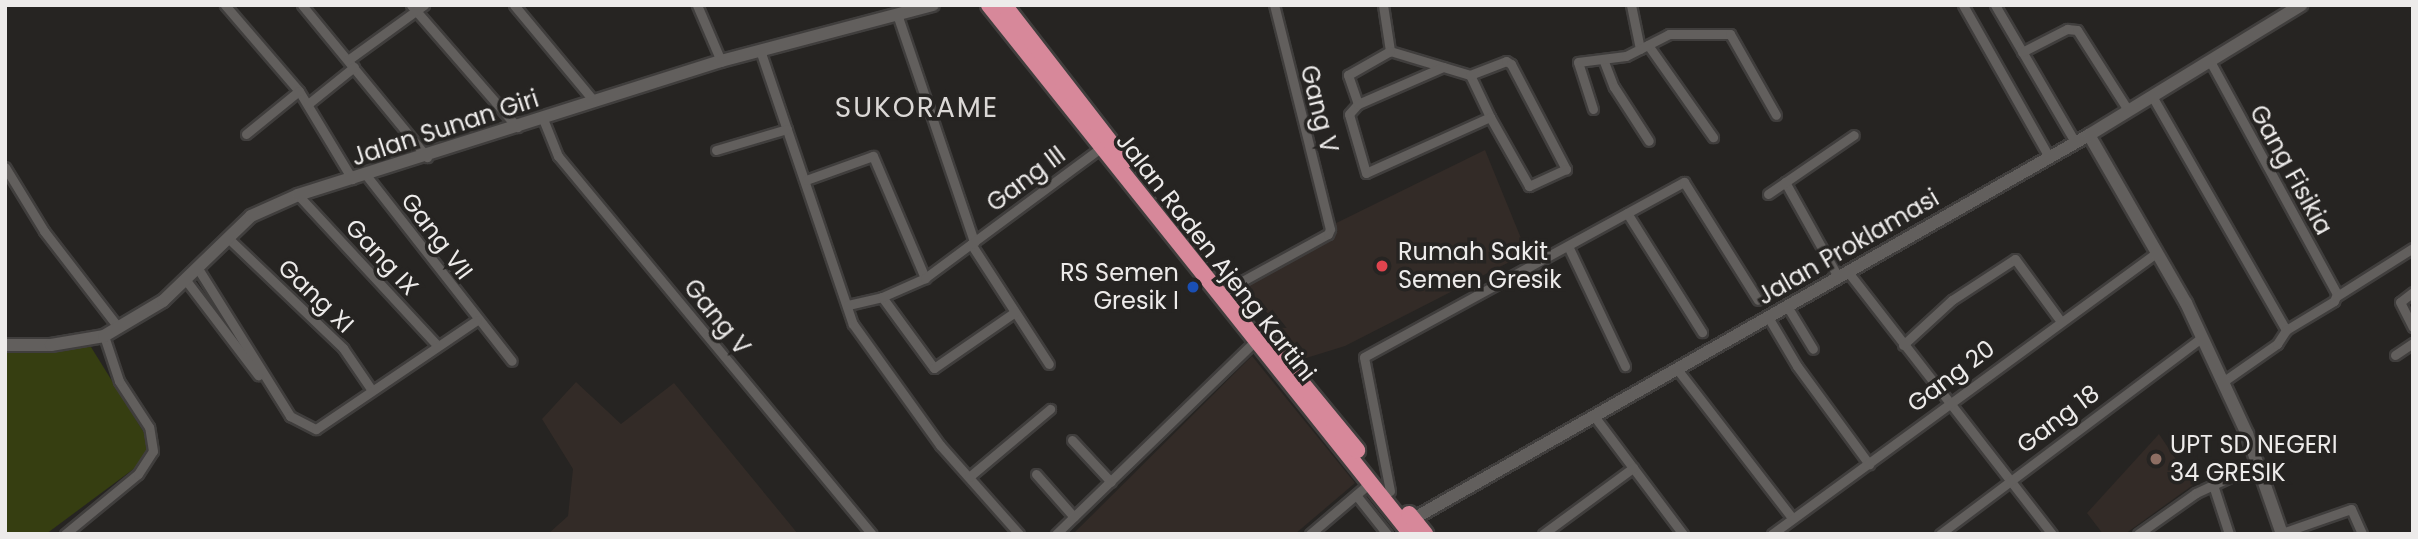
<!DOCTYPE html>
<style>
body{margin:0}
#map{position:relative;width:2418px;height:539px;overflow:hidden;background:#262422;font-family:Poppins,sans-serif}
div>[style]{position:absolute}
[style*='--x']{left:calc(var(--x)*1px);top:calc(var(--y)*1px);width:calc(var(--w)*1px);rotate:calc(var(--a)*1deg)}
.built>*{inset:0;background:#332b27}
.green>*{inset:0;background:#363e11}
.roads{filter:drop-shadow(2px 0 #403e3d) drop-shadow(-2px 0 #403e3d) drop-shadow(0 2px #403e3d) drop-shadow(0 -2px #403e3d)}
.minor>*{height:9px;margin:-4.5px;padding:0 4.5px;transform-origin:4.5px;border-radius:4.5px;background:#625f5d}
.secondary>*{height:12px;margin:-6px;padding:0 6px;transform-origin:6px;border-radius:6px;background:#625f5d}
.trunk>*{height:16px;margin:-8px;padding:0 8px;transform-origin:8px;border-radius:8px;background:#d7889a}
.dots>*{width:19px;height:19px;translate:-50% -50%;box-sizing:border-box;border:4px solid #262422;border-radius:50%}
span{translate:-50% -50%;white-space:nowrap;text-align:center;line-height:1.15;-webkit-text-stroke:7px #262422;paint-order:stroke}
.street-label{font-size:24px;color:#edebea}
.poi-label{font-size:24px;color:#edebea}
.left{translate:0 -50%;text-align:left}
.right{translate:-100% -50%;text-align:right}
.quarter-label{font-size:28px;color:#dbd8d6;letter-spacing:2px}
.frame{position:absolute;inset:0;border:7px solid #edebea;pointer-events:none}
</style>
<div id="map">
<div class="built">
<div style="clip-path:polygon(1485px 150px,1527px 253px,1345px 346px,1303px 359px,1241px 279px,1324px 229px)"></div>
<div style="clip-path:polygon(1252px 356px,1355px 483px,1295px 534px,1073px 534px)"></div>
<div style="clip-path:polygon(576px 382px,621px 424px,674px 383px,798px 534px,548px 534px,568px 516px,573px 469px,542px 419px)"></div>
<div style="clip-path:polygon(2159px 434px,2193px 485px,2125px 534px,2103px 534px,2087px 513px)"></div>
</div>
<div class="green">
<div style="clip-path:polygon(91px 347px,148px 439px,147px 459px,46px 534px,5px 534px,5px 349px)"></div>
</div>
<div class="roads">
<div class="minor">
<div style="--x:225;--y:5;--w:113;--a:49.3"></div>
<div style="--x:299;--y:91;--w:103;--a:58.9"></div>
<div style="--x:302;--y:5;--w:197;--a:50.6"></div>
<div style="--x:411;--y:5;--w:162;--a:49"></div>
<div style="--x:514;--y:5;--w:125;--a:50.2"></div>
<div style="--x:697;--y:5;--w:61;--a:66.8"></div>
<div style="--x:1383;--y:5;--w:47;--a:81.3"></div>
<div style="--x:1631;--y:5;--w:45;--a:78.4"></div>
<div style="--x:1963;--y:5;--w:175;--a:60.5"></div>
<div style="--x:1995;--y:5;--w:159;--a:59.7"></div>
<div style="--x:897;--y:14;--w:241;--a:71.3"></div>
<div style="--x:1648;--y:45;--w:113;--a:54.8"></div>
<div style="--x:760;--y:50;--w:289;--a:71.3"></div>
<div style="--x:853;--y:324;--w:149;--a:54.3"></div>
<div style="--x:940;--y:445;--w:119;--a:48.4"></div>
<div style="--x:1390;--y:51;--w:84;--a:16.7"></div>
<div style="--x:1470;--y:75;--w:47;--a:64.5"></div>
<div style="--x:1490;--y:117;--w:136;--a:155.7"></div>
<div style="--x:1366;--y:173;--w:61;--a:-106.1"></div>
<div style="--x:1349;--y:114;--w:13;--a:-48"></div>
<div style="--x:1358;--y:104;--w:31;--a:-109"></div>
<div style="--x:1348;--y:75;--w:48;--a:-29.7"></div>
<div style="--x:2022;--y:52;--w:51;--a:-27.1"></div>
<div style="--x:2067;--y:29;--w:10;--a:6"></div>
<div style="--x:2077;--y:30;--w:95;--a:57.5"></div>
<div style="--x:1603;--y:59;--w:30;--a:69"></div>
<div style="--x:1614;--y:87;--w:64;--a:57.1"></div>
<div style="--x:348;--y:60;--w:94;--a:-35.9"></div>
<div style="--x:1470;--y:75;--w:39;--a:-21"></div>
<div style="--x:1506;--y:61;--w:6;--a:31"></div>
<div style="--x:1511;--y:64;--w:119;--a:62.4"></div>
<div style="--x:1566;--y:169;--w:41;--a:155.3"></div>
<div style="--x:1529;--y:186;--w:79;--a:-119.5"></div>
<div style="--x:2152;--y:96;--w:270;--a:60.2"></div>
<div style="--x:2286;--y:330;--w:56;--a:-31.1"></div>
<div style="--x:2334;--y:301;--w:8;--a:-67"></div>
<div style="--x:2337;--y:294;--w:265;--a:-118.6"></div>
<div style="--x:308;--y:104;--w:59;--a:-38.8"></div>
<div style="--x:1358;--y:104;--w:93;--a:-23.5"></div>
<div style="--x:1593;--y:109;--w:49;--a:-107.7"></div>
<div style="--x:1578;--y:62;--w:48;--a:-7.1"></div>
<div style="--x:1626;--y:56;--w:48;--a:-27.1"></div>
<div style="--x:1669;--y:34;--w:61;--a:0"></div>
<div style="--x:1730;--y:34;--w:93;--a:60.4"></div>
<div style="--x:543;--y:119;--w:40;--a:68"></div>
<div style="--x:558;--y:156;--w:491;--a:50.3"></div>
<div style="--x:246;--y:134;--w:68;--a:-39.1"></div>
<div style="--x:716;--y:150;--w:74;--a:-16.5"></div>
<div style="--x:5;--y:167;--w:75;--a:58.6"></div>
<div style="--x:44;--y:231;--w:121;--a:52.4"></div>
<div style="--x:366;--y:175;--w:236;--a:51.9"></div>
<div style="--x:806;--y:180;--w:71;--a:-19.7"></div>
<div style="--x:873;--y:156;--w:133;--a:66.9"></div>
<div style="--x:1785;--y:182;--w:109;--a:60.8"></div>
<div style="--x:1768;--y:194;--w:104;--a:-34.5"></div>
<div style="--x:298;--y:195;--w:205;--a:47.2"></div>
<div style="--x:1627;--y:213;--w:141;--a:57.8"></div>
<div style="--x:227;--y:237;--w:161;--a:43.7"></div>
<div style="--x:343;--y:348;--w:50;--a:55.7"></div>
<div style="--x:971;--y:244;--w:143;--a:57"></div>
<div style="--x:1568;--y:246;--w:133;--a:64.6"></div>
<div style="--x:197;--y:267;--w:176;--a:58"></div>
<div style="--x:290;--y:416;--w:29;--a:27"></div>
<div style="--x:316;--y:429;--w:194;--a:-34.1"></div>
<div style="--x:1848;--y:272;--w:332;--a:52.1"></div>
<div style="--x:185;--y:279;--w:121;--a:52.8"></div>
<div style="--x:1226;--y:290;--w:116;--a:-28.8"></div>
<div style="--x:1328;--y:234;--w:5;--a:-68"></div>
<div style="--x:1330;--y:229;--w:231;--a:-104"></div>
<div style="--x:2413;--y:292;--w:16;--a:142"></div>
<div style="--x:2400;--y:302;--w:28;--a:63"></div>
<div style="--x:2337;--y:296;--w:90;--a:-32.3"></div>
<div style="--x:882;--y:297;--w:88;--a:53.8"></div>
<div style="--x:934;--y:368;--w:98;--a:-34.7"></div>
<div style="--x:848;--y:305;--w:35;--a:-13"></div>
<div style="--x:882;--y:297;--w:47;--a:-23.8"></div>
<div style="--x:925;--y:278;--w:219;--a:-36.5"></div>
<div style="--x:1787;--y:306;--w:50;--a:58.8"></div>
<div style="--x:1768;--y:317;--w:57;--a:59.4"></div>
<div style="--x:1797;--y:366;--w:122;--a:53.7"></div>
<div style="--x:1903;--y:345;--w:67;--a:-42.6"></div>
<div style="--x:1952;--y:300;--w:75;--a:-33.1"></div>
<div style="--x:2015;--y:259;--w:74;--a:53.7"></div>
<div style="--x:2395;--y:355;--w:22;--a:-34"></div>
<div style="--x:1677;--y:369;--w:188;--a:52.3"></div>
<div style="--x:2224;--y:381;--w:65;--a:-34.9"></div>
<div style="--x:2277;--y:344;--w:17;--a:-57"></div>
<div style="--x:1594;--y:416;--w:148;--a:53"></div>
<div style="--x:1072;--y:440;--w:57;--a:47.1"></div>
<div style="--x:1036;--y:474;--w:57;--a:48.5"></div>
<div style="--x:969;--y:477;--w:106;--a:-40"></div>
<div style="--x:2213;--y:485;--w:52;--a:71.9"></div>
<div style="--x:1390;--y:491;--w:136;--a:-101"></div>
<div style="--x:1364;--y:357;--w:365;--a:-28.7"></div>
<div style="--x:1684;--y:182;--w:139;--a:57.9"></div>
<div style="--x:1356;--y:495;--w:50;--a:51.5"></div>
<div style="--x:2282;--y:533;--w:73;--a:-19.2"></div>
<div style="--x:2351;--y:509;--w:27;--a:66"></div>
<div style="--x:65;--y:534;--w:94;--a:-39.4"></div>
<div style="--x:138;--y:474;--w:27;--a:-57"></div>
<div style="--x:153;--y:451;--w:24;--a:-99"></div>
<div style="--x:149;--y:427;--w:55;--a:-123.1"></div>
<div style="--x:119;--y:381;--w:47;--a:-108.4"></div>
<div style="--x:1056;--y:534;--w:276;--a:-44.1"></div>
<div style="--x:1310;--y:534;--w:79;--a:-40.4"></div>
<div style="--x:1543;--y:534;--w:112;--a:-36.3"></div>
<div style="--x:1772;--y:534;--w:477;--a:-36.2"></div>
<div style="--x:1940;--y:534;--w:328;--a:-36.9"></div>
<div style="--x:2138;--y:534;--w:71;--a:-35.3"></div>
<div style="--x:2196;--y:493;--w:68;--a:-25.1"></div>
</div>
<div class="secondary">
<div style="--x:2089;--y:135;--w:194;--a:60"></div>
<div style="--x:2186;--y:303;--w:145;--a:65"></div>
<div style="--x:2247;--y:434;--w:106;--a:70.7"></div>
<div style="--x:5;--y:345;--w:46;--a:0"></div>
<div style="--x:51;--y:345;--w:54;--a:-9.6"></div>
<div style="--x:104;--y:336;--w:69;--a:-30.7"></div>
<div style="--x:163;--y:301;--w:122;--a:-44"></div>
<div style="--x:251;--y:216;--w:51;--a:-24.1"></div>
<div style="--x:298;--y:195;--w:444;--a:-17.6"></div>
<div style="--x:721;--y:61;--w:219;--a:-14.8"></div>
<div style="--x:1413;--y:519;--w:777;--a:-29.6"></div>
<div style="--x:2089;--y:135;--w:249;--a:-31.5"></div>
</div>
<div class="trunk">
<div style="--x:989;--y:5;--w:677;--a:51.42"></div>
<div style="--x:1004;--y:5;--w:197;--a:52.2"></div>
<div style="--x:1269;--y:343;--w:139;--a:50.6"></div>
<div style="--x:1409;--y:514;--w:26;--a:51"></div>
</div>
</div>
<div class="dots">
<div style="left:1382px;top:266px;background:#e0444e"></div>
<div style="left:1193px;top:287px;background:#1a4fb4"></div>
<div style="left:2156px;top:459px;background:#8d6e63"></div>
</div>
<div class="street-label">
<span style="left:1319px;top:109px;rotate:76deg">Gang V</span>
<span style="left:445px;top:128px;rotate:-18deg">Jalan Sunan Giri</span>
<span style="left:2291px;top:170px;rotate:61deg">Gang Fisikia</span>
<span style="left:1026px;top:179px;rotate:-37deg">Gang III</span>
<span style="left:437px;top:236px;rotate:53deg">Gang VII</span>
<span style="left:1848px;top:247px;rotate:-30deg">Jalan Proklamasi</span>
<span style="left:382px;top:257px;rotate:47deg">Gang IX</span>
<span style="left:1216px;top:257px;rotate:52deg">Jalan Raden Ajeng Kartini</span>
<span style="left:316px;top:296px;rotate:44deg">Gang XI</span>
<span style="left:717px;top:317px;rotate:51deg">Gang V</span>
<span style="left:1951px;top:376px;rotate:-37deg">Gang 20</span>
<span style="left:2058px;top:419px;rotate:-37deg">Gang 18</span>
</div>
<div class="poi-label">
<span class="left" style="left:1398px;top:266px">Rumah Sakit<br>Semen Gresik</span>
<span class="right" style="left:1179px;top:287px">RS Semen<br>Gresik I</span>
<span class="left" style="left:2170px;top:459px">UPT SD NEGERI<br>34 GRESIK</span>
</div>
<div class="quarter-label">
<span style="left:917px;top:108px">SUKORAME</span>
</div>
<div class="frame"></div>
</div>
